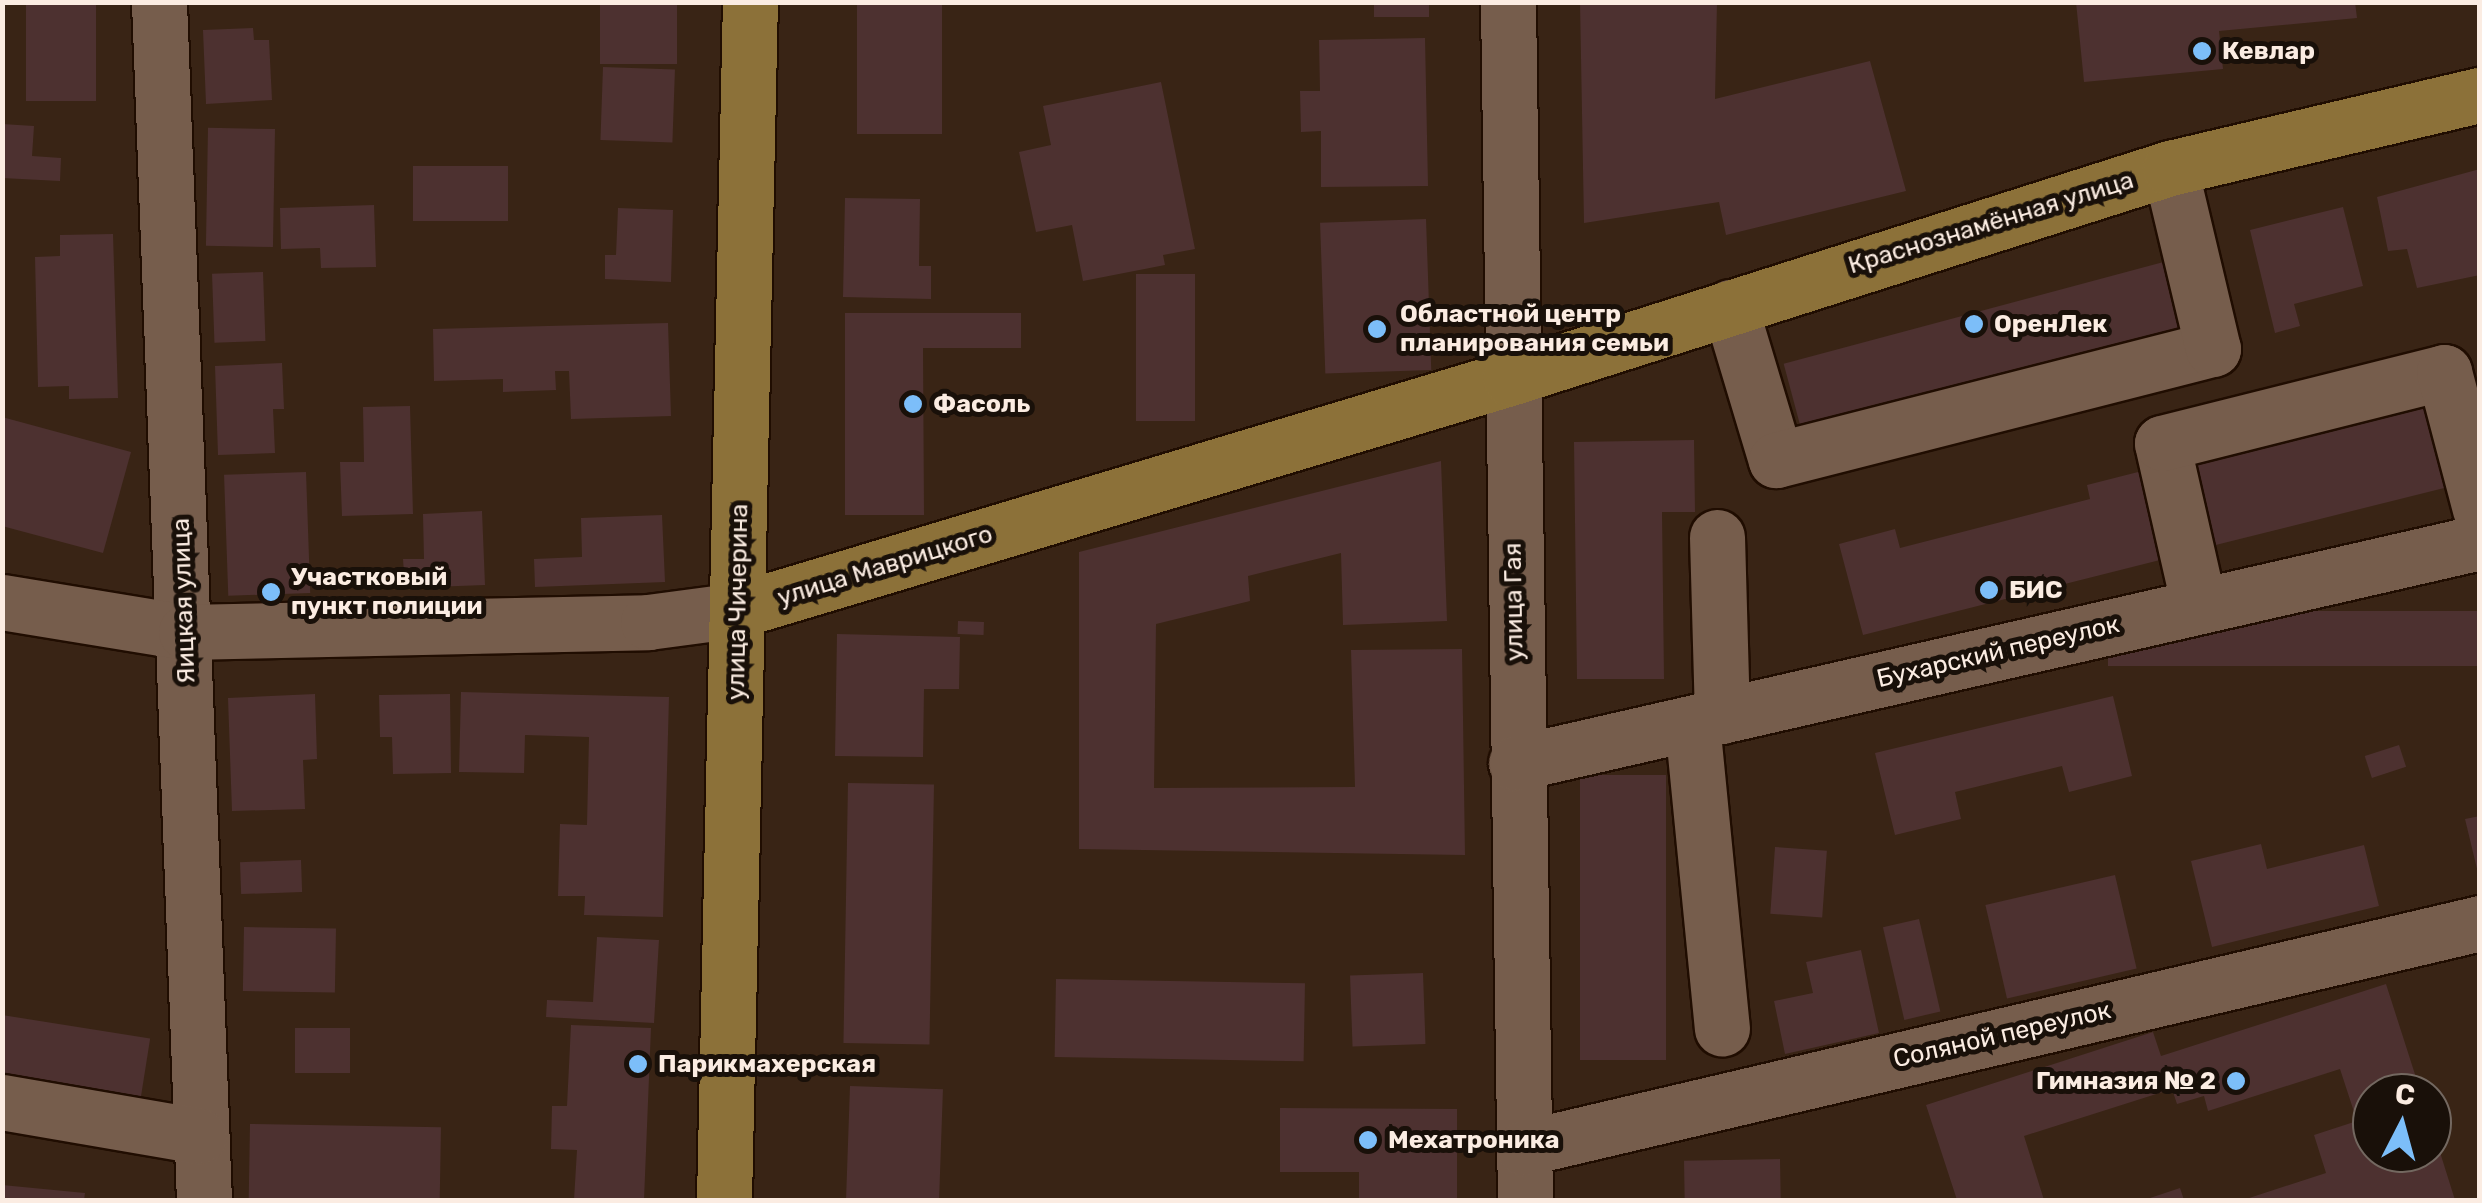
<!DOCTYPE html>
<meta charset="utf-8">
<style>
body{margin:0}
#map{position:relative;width:2482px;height:1203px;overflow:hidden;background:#392415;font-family:Rubik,sans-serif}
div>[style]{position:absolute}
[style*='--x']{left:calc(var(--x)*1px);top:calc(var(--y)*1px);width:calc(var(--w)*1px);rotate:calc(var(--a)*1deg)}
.building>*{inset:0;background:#4d3130;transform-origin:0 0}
.roads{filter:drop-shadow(2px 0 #200d01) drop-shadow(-2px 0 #200d01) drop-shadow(0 2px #200d01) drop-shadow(0 -2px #200d01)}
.minor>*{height:55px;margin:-27.5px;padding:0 27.5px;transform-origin:27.5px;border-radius:27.5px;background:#765d4c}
.major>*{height:55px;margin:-27.5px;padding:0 27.5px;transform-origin:27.5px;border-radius:27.5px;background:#8c7139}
.dots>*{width:28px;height:28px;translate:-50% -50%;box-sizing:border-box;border:5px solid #191009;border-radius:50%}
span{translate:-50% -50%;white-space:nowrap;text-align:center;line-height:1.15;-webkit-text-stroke:10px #191009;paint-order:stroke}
.poi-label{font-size:25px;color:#fbece2;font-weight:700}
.left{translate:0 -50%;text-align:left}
.right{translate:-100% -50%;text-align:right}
.street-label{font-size:25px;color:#fbece2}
.frame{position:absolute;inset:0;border:5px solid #fbece2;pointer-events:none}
.north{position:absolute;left:2352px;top:1073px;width:100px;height:100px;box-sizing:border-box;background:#191009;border:2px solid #736860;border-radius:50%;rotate:6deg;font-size:28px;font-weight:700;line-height:40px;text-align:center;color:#fbece2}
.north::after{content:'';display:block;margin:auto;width:35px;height:45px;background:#7cbef9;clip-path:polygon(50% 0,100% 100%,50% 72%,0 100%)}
</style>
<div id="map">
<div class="building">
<div style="left:26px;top:2px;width:70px;height:99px"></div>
<div style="left:600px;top:2px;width:77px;height:62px"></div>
<div style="left:857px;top:2px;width:85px;height:132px"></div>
<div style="left:1374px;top:2px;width:55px;height:15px"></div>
<div style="clip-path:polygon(1580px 2px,1717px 2px,1715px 99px,1870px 61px,1906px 191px,1726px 235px,1719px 202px,1584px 223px)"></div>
<div style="clip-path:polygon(2076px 2px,2355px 2px,2357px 18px,2219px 31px,2223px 69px,2084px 82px)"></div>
<div style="clip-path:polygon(253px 28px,254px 40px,269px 40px,272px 100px,206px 104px,203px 30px)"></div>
<div style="clip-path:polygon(1425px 38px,1428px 186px,1321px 187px,1321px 131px,1301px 132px,1300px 91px,1320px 91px,1319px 40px)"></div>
<div style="left:603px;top:67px;width:72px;height:73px;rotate:2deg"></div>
<div style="clip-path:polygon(1161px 82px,1195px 249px,1163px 255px,1165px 265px,1083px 281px,1072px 225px,1036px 232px,1019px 152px,1051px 145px,1043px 106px)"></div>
<div style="clip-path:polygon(2px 124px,34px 126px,32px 156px,61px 158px,60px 181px,2px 178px)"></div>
<div style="left:275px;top:129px;width:118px;height:67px;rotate:91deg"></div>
<div style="left:413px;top:166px;width:95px;height:55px"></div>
<div style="clip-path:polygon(2480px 169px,2480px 275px,2417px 288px,2407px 249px,2388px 251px,2377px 197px)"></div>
<div style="clip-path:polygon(845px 198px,920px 199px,919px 266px,931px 266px,931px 299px,843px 297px)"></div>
<div style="clip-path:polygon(374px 205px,376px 267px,321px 268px,320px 248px,281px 249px,280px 208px)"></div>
<div style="clip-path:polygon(2343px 207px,2363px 286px,2294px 304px,2300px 326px,2275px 333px,2250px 230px)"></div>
<div style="clip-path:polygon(618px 208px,673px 210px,671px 282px,605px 279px,605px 255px,616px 255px)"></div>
<div style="left:1426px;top:219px;width:151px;height:106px;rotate:88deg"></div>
<div style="clip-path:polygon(113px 234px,118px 398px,69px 399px,69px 386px,38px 387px,35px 257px,60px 256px,60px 235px)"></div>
<div style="left:2171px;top:260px;width:75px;height:401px;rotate:75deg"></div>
<div style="left:263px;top:272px;width:69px;height:51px;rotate:88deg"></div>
<div style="left:1136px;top:274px;width:59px;height:147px"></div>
<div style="clip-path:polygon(845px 313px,1021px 313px,1021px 348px,923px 348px,924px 515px,845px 515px)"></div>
<div style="clip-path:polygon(668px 323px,671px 416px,571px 419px,569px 371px,555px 371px,556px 390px,503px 392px,503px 379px,434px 381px,433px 329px)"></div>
<div style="clip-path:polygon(282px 363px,284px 409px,273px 409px,275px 453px,218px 455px,215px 366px)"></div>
<div style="left:2437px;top:395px;width:92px;height:251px;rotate:76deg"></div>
<div style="clip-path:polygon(410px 406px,413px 514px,342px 516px,340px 462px,364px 462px,363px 407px)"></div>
<div style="clip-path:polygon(2px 417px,131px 452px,103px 553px,2px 526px)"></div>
<div style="clip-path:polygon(1694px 440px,1695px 512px,1662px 512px,1664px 679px,1577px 679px,1574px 442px)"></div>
<div style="clip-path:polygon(1441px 461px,1447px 621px,1343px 625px,1341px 553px,1248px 576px,1250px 601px,1156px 624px,1154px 788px,1355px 787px,1351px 650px,1462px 649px,1465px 855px,1079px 849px,1079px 552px)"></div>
<div style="clip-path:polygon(2142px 471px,2164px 559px,1863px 635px,1839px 544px,1895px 529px,1900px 548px,2090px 499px,2087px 485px)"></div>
<div style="left:306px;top:472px;width:121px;height:82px;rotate:88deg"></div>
<div style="clip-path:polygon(482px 511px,485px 585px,405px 588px,403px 559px,424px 559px,423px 514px)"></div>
<div style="clip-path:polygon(662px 515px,665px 582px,535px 587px,534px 559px,582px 557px,581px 518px)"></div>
<div style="left:2480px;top:611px;width:55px;height:372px;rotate:90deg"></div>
<div style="left:958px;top:621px;width:26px;height:13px;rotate:2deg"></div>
<div style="clip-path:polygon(837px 634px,960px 637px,959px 689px,924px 689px,923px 757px,835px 756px)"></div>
<div style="clip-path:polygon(461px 692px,669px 697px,663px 917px,584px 915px,585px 896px,558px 896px,560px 824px,587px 825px,589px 737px,525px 735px,524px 773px,459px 772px)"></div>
<div style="clip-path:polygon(315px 694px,317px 759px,303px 760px,305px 809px,232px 811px,228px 698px)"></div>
<div style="clip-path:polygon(450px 694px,451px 773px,393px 774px,392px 737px,380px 737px,379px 695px)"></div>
<div style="clip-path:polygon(2113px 696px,2132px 776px,2069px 792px,2062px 766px,1955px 792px,1961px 819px,1895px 835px,1875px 753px)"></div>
<div style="left:2399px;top:745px;width:23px;height:36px;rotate:72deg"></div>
<div style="left:1580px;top:775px;width:86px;height:285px"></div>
<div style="left:848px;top:783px;width:86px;height:260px;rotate:1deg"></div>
<div style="clip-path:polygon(2480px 816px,2480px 873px,2478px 873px,2465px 819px)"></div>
<div style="clip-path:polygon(2261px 844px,2267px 869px,2364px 845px,2379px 906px,2212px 947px,2191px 861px)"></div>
<div style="left:1775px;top:847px;width:52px;height:67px;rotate:4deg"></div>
<div style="left:301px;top:860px;width:32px;height:61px;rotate:88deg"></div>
<div style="left:2115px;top:875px;width:96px;height:133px;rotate:77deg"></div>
<div style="left:1919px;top:919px;width:95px;height:37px;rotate:77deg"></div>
<div style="left:244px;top:927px;width:92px;height:64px;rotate:1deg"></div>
<div style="clip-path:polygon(597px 937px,659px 940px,654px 1023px,546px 1017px,547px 1000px,593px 1002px)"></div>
<div style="clip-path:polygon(1861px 950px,1879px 1033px,1785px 1054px,1774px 1001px,1813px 993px,1806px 962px)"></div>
<div style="left:1423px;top:973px;width:71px;height:73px;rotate:88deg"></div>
<div style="left:1056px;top:979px;width:249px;height:78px;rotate:1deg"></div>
<div style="clip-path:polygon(2386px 984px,2421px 1093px,2372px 1093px,2372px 1153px,2432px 1153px,2433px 1130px,2455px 1200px,2243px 1200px,2326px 1173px,2314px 1135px,2357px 1121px,2340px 1069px,2208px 1111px,2204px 1096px,2177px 1104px,2172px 1089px,2024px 1136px,2044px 1200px,1957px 1200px,1926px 1105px,2153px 1032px,2161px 1056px)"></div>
<div style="left:2px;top:1015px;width:150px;height:75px;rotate:9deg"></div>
<div style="clip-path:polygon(571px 1025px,651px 1028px,644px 1200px,574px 1200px,577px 1150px,551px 1149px,552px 1106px,567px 1106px)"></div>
<div style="left:295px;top:1028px;width:55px;height:45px"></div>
<div style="left:850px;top:1086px;width:93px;height:114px;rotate:2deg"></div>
<div style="clip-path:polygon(1280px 1108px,1457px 1109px,1457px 1200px,1359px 1200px,1359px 1172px,1280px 1172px)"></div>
<div style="left:250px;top:1124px;width:191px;height:76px;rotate:1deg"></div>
<div style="left:1780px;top:1159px;width:41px;height:96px;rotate:89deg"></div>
<div style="clip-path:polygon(2px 1185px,85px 1193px,84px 1200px,2px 1200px)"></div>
<div style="clip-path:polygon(2180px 1188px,2184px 1200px,2144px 1200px)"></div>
</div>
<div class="roads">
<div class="minor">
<div style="--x:159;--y:2;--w:1199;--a:87.85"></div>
<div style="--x:1508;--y:2;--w:1198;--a:89.19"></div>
<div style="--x:1730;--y:307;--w:160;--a:73.3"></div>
<div style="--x:1776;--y:460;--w:451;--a:-14.3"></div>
<div style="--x:2213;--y:349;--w:186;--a:-103.4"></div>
<div style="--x:1717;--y:537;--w:179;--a:88.4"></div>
<div style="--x:2;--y:602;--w:186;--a:9.3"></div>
<div style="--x:186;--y:632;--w:462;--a:-1.2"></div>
<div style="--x:648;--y:622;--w:91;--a:-7.6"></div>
<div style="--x:2199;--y:606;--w:167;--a:-102.8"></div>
<div style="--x:2162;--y:443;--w:291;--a:-14.1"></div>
<div style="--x:2444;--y:372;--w:142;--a:75.3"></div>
<div style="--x:1692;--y:723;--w:307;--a:84.4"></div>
<div style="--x:1516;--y:763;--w:989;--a:-12.91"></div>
<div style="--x:2;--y:1102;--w:200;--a:9.8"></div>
<div style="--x:1524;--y:1148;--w:982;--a:-13.24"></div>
</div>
<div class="major">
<div style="--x:738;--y:610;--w:806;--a:-16.73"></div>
<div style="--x:1510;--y:378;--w:693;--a:-17.65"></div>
<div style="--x:2170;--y:168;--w:318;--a:-13.3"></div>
<div style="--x:724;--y:1200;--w:1198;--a:-88.76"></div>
</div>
</div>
<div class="dots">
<div style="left:2202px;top:51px;background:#7cbef9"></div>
<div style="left:1974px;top:324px;background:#7cbef9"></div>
<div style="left:1377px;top:329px;background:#7cbef9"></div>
<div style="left:913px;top:404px;background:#7cbef9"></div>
<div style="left:1989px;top:590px;background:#7cbef9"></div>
<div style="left:271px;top:592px;background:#7cbef9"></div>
<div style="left:638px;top:1064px;background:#7cbef9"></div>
<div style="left:2236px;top:1081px;background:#7cbef9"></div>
<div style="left:1368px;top:1140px;background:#7cbef9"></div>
</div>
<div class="poi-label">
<span class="left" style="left:2222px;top:51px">Кевлар</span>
<span class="left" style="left:1400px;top:329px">Областной центр<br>планирования семьи</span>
<span class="left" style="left:1994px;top:324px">ОренЛек</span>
<span class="left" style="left:933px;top:404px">Фасоль</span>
<span class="left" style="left:291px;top:592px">Участковый<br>пункт полиции</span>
<span class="left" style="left:2009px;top:590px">БИС</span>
<span class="left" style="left:658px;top:1064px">Парикмахерская</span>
<span class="right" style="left:2216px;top:1081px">Гимназия № 2</span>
<span class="left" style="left:1388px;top:1140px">Мехатроника</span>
</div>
<div class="street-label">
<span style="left:1991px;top:223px;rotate:-17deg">Краснознамённая улица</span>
<span style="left:885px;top:566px;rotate:-17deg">улица Маврицкого</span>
<span style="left:184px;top:601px;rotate:-92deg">Яицкая улица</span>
<span style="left:738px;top:602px;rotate:-89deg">улица Чичерина</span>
<span style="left:1514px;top:602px;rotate:-91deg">улица Гая</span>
<span style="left:1998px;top:652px;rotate:-13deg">Бухарский переулок</span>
<span style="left:2002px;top:1035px;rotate:-13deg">Соляной переулок</span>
</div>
<div class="frame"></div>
<div class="north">С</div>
</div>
